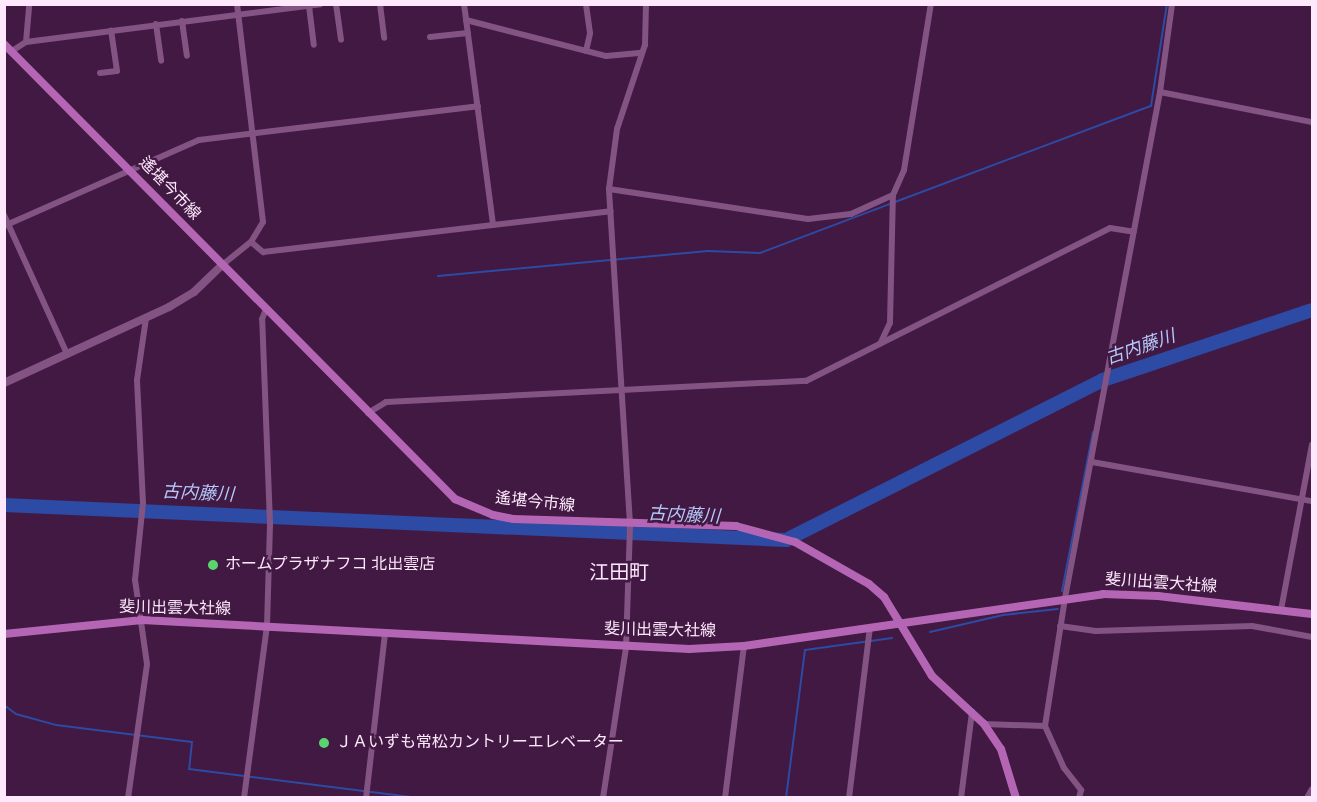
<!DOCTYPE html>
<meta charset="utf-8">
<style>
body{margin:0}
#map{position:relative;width:1317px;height:802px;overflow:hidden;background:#411942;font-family:Overpass,"Noto Sans JP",sans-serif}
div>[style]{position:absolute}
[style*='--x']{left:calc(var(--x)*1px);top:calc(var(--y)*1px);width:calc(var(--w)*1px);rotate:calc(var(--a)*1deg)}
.stream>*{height:2px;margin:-1px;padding:0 1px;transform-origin:1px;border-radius:1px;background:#2d4aa4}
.river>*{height:14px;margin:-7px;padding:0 7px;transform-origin:7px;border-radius:7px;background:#2d4aa4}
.minor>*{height:6px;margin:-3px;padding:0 3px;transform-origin:3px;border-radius:3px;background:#835383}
.tertiary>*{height:8px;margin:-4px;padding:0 4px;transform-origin:4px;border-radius:4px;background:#835383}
.secondary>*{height:8px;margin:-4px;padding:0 4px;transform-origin:4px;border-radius:4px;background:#b466b5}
.dots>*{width:16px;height:16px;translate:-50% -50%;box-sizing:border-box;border:3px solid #411942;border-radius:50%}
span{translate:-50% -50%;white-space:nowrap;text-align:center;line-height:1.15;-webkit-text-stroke:5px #411942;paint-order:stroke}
.street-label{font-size:16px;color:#fde8fc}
.poi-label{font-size:16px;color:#fde8fc}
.left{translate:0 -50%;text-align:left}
.water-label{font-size:18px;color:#b4c9fa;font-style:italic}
.quarter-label{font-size:20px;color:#fde8fc}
.frame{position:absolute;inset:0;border:6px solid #fde8fc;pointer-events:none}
</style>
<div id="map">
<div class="stream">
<div style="--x:895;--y:202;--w:273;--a:-20.6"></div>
<div style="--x:1151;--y:106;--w:103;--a:-81.1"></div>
<div style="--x:438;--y:276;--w:271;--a:-5.3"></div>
<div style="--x:708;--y:251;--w:52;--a:2.2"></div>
<div style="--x:760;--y:253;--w:139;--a:-20.7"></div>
<div style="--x:1062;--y:591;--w:162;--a:-79"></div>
<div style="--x:930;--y:632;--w:75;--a:-13.1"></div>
<div style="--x:1003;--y:615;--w:55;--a:-6.2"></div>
<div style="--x:4;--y:705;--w:15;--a:37"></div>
<div style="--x:16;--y:714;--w:41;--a:15.4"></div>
<div style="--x:56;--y:725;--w:137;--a:7.1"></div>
<div style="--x:192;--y:742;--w:27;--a:96"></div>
<div style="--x:189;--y:769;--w:230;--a:7.2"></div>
<div style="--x:786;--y:798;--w:149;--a:-82.7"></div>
<div style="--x:805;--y:650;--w:88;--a:-7.9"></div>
</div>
<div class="river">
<div style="--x:4;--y:505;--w:783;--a:2.56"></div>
<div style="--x:786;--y:540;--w:355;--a:-26.8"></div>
<div style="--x:1103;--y:380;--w:220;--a:-18.5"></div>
</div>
<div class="minor">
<div style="--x:336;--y:4;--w:36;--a:82"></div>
<div style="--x:380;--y:4;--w:34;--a:83"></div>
<div style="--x:464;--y:4;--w:223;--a:82.5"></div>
<div style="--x:309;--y:6;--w:39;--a:83"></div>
<div style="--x:466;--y:20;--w:145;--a:14.4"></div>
<div style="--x:606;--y:56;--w:36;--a:-5"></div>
<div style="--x:182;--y:21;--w:35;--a:82"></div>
<div style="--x:156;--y:24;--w:37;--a:82"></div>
<div style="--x:430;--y:37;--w:38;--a:-6"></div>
<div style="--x:26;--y:42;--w:38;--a:-85"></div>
<div style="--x:12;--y:51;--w:17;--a:-33"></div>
<div style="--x:26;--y:42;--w:297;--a:-7.3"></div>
<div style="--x:586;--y:51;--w:18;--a:-77"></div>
<div style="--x:590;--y:33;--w:29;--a:-98"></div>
<div style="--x:100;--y:73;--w:17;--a:-7"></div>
<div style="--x:117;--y:71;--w:41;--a:-98.3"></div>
<div style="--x:1160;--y:92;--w:155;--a:11.2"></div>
<div style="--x:609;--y:189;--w:201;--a:8.6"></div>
<div style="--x:808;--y:219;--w:43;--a:-6.6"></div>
<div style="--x:851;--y:214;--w:46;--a:-24.3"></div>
<div style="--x:4;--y:215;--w:153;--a:65.6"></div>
<div style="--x:4;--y:226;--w:213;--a:-23.8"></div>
<div style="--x:199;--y:140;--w:281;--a:-6.9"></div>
<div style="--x:251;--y:242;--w:16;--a:40"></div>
<div style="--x:263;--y:252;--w:350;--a:-6.7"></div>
<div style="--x:221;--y:266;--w:38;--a:-39"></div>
<div style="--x:251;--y:242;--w:23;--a:-59"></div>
<div style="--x:263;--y:222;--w:220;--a:-96.8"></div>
<div style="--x:881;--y:342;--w:21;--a:-65"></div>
<div style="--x:890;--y:323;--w:128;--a:-88.7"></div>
<div style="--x:893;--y:195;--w:27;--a:-66"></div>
<div style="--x:904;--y:170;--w:168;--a:-80.8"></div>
<div style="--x:368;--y:413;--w:21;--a:-31"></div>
<div style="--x:386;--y:402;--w:421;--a:-2.9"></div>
<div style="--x:806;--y:381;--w:340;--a:-26.7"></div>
<div style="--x:1110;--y:228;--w:24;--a:9"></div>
<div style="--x:1092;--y:462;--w:223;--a:10.1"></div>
<div style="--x:1281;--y:610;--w:168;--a:-79.4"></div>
<div style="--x:1060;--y:626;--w:36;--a:8"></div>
<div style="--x:1096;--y:631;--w:156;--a:-1.8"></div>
<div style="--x:1252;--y:626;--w:61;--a:10.4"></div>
<div style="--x:984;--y:724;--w:61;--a:1.9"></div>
<div style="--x:1045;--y:726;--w:130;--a:-81.1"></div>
<div style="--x:1065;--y:598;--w:515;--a:-79.37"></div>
<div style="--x:1160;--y:92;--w:89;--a:-82.2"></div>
<div style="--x:1045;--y:726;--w:46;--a:65.7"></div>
<div style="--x:1064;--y:768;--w:28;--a:52"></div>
<div style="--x:1081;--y:790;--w:8;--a:104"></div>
<div style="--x:128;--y:798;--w:135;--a:-81.9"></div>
<div style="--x:147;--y:664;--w:85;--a:-98.1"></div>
<div style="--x:135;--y:580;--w:77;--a:-84.1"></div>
<div style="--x:143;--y:503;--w:123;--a:-92.8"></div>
<div style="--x:137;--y:380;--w:63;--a:-81.7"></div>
<div style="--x:244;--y:798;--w:174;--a:-82.4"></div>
<div style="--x:267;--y:626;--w:103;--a:-88.3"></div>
<div style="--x:270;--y:523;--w:204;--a:-92.2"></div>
<div style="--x:262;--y:319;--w:11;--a:-68"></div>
<div style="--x:366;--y:798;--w:166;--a:-83.4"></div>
<div style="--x:603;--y:798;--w:153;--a:-81.3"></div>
<div style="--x:626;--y:647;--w:123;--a:-88.1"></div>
<div style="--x:630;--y:524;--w:336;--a:-93.6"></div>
<div style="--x:609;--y:189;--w:61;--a:-82.4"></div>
<div style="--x:617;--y:129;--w:89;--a:-71.6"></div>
<div style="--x:645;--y:45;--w:41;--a:-88.6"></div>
<div style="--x:725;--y:798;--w:153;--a:-82.9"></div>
<div style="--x:849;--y:798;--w:171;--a:-83"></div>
<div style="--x:961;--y:798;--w:87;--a:-82.7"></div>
<div style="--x:1307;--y:798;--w:10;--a:-61"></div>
</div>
<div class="tertiary">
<div style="--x:4;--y:383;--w:182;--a:-24.7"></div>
<div style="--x:169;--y:307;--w:29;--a:-31"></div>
<div style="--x:194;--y:292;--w:37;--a:-44"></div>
</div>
<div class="secondary">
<div style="--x:4;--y:44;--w:641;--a:45.25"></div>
<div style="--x:455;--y:499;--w:41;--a:22.8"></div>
<div style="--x:493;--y:515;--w:20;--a:11"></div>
<div style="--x:513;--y:519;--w:223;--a:1.8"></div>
<div style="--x:736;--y:526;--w:61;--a:15.2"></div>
<div style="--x:795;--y:542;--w:85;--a:29.6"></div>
<div style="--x:869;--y:584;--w:20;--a:41"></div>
<div style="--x:884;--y:597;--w:92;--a:58.7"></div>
<div style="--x:932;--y:676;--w:71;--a:42.7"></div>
<div style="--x:984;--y:724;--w:30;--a:56"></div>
<div style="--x:1001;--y:749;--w:51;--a:73"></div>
<div style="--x:4;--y:634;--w:139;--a:-5.8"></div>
<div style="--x:142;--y:620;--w:548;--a:3.03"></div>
<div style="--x:689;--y:649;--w:55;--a:-3.1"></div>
<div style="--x:744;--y:646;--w:363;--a:-8.2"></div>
<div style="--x:1103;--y:594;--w:55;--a:2.1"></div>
<div style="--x:1158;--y:596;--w:155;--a:6.7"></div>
</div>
<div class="dots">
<div style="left:213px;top:565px;background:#5ad56e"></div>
<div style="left:324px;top:743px;background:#5ad56e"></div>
</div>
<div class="street-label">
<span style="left:169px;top:189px;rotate:46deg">遙堪今市線</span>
<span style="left:535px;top:503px;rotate:6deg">遙堪今市線</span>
<span style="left:1161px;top:584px;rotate:4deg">斐川出雲大社線</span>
<span style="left:175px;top:609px;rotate:1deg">斐川出雲大社線</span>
<span style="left:660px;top:631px;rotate:1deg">斐川出雲大社線</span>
</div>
<div class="poi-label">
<span class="left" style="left:225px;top:565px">ホームプラザナフコ 北出雲店</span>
<span class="left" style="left:336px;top:743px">ＪＡいずも常松カントリーエレベーター</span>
</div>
<div class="water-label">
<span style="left:1141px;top:349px;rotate:-19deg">古内藤川</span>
<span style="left:198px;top:495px;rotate:3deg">古内藤川</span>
<span style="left:684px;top:517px;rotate:3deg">古内藤川</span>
</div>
<div class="quarter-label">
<span style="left:619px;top:574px">江田町</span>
</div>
<div class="frame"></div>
</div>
